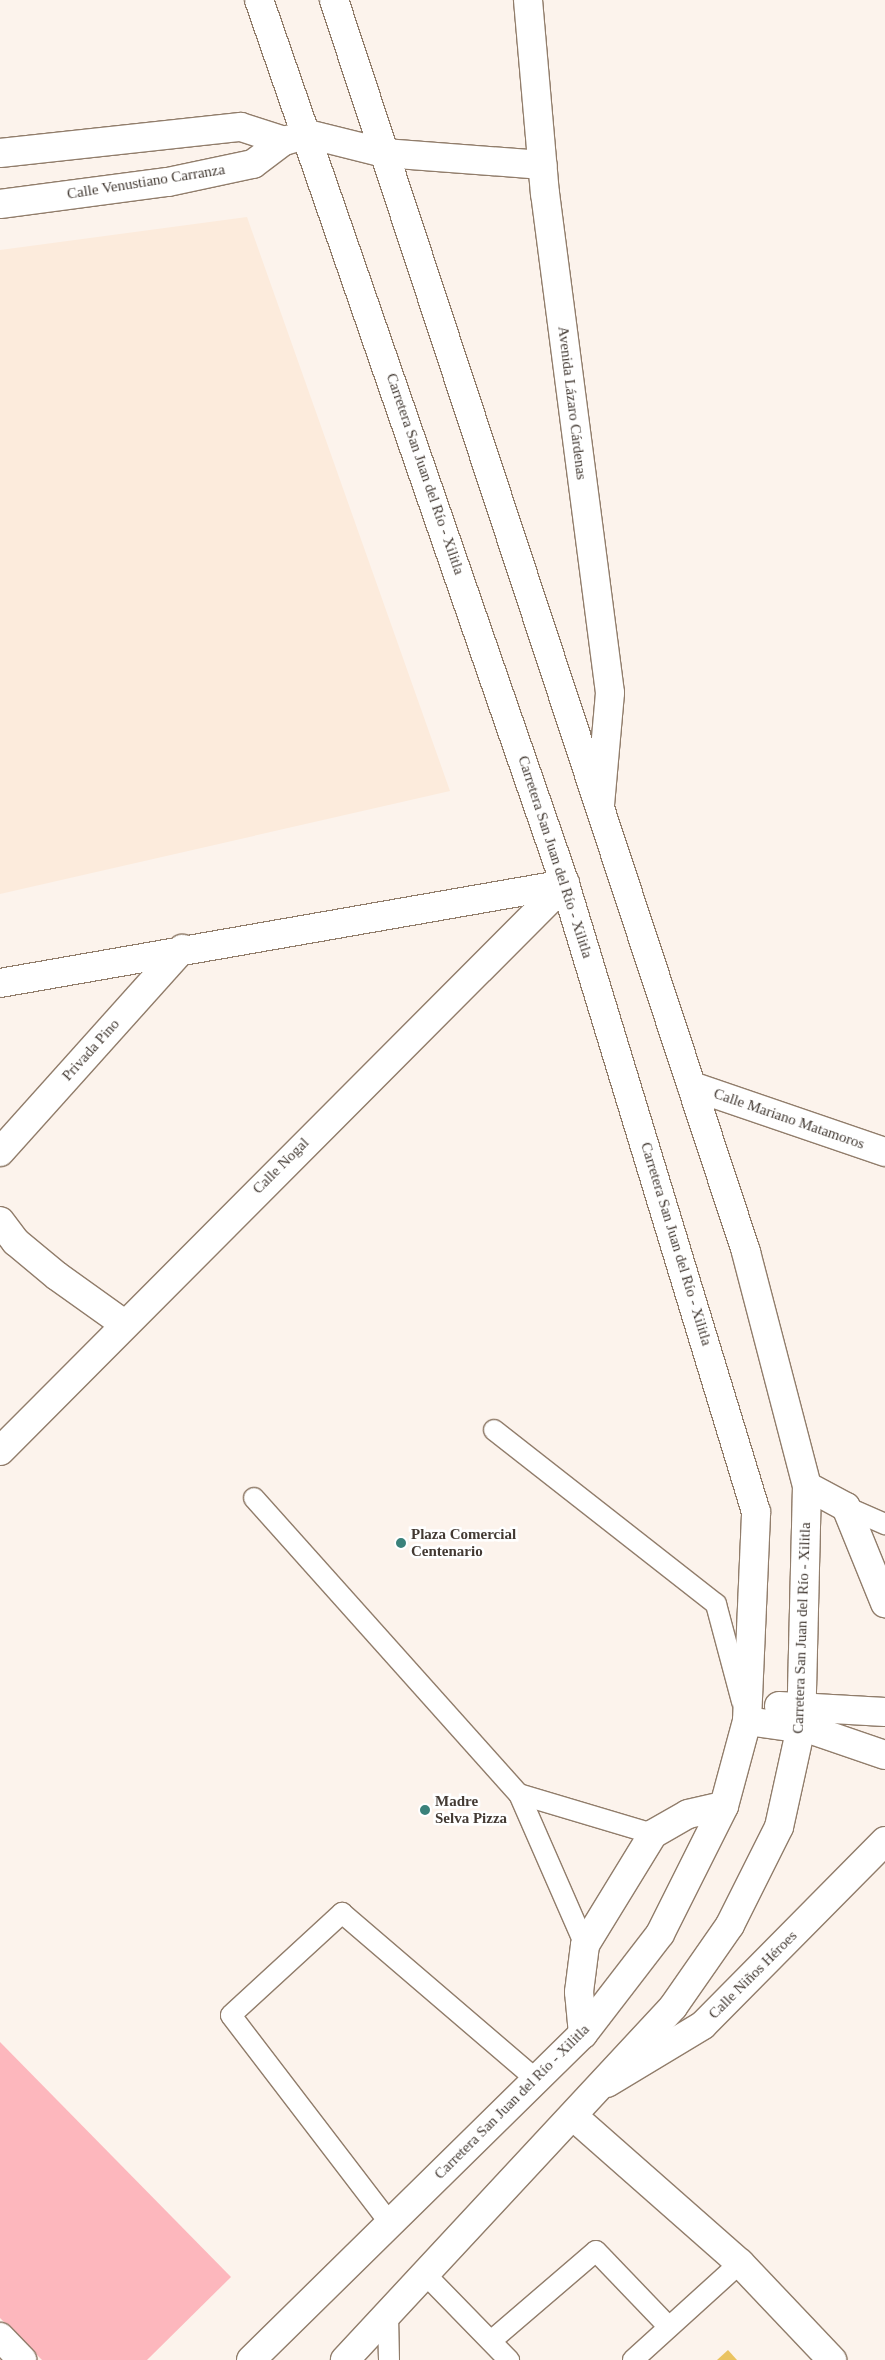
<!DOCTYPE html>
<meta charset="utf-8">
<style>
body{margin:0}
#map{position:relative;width:885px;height:2360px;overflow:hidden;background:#fcf3ec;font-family:"Times New Roman",serif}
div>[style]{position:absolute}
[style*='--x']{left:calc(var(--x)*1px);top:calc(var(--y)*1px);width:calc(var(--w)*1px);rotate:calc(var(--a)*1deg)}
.built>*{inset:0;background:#fcebdc}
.green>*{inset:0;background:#fdb7bd}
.building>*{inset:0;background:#eac361}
.roads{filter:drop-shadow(1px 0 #917d6b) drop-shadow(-1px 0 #917d6b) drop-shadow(0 1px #917d6b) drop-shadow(0 -1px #917d6b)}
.lane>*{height:20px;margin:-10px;padding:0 10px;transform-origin:10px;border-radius:10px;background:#fff}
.street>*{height:28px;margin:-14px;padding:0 14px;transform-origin:14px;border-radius:14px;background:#fff}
.primary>*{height:28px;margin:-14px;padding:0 14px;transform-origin:14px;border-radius:14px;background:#fff}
.dots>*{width:14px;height:14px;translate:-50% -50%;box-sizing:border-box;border:2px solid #fff;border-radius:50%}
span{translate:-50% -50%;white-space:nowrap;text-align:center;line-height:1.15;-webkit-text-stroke:5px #fff;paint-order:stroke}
.street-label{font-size:15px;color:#433a33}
.poi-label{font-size:15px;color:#433a33;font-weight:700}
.left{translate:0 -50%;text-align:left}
</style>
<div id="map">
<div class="built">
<div style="clip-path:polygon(247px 217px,450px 791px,0 894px,0 250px)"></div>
</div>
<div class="green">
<div style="clip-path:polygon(0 2042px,231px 2277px,147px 2360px,42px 2360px,0 2318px)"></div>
</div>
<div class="building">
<div style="clip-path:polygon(728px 2350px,737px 2360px,717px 2360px)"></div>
</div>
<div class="roads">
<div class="lane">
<div style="--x:494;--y:1430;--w:282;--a:38.1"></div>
<div style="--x:716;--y:1604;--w:101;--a:75.1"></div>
<div style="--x:254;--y:1498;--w:397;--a:48.2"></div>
<div style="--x:519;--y:1794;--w:165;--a:66.4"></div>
<div style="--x:846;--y:1507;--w:43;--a:23.6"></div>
<div style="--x:519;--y:1794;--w:140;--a:16.6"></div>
<div style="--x:389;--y:2222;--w:260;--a:-127.4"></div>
<div style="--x:231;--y:2015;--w:151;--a:-42.6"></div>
<div style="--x:342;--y:1913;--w:257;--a:40.6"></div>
<div style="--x:426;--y:2275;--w:119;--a:45.7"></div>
<div style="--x:388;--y:2316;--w:44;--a:88.7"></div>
<div style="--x:491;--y:2341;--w:138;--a:-40.6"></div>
<div style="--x:596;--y:2251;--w:105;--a:46.2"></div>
<div style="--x:633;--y:2360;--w:144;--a:-42.2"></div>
</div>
<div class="street">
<div style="--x:528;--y:0;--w:194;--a:85"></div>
<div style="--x:545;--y:193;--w:504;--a:82.59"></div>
<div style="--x:610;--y:693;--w:113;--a:95.1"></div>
<div style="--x:0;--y:153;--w:242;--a:-6.2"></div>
<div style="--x:241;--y:127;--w:45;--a:18"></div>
<div style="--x:0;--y:204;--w:169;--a:-7.5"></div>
<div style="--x:168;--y:182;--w:87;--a:-12"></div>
<div style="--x:253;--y:164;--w:39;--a:-37"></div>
<div style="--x:284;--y:141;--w:25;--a:-16"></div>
<div style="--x:308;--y:134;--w:78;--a:14"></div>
<div style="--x:384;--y:153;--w:159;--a:4.3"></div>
<div style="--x:0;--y:983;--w:574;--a:-9.94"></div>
<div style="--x:692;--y:1086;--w:204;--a:18.9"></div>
<div style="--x:0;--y:1152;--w:273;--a:-48.1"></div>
<div style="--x:0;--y:1221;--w:26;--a:53"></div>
<div style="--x:16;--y:1242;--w:53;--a:39.7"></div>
<div style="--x:57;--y:1276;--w:81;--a:35.5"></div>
<div style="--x:0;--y:1451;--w:800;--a:-45.1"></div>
<div style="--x:807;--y:1486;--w:44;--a:28.3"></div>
<div style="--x:846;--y:1507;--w:104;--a:67.9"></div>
<div style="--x:779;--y:1706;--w:106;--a:3.2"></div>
<div style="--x:747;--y:1721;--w:66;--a:7.9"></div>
<div style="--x:812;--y:1730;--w:77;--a:18.9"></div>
<div style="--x:583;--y:2034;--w:42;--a:-95.4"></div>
<div style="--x:579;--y:1992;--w:47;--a:-82.7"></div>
<div style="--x:585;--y:1945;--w:130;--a:-58.5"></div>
<div style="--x:653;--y:1834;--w:40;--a:-29.7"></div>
<div style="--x:688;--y:1814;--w:37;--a:-13"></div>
<div style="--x:607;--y:2083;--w:112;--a:-31.1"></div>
<div style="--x:703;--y:2025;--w:259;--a:-45.3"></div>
<div style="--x:573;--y:2116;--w:222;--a:41.4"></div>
<div style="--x:740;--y:2263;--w:134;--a:46.5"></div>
<div style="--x:0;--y:2337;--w:32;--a:46"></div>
</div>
<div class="primary">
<div style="--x:334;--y:0;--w:1318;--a:71.78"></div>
<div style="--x:746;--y:1252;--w:242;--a:75.4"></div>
<div style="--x:807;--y:1486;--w:241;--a:91.4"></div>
<div style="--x:801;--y:1727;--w:102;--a:102.4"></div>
<div style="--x:779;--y:1827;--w:110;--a:116.6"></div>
<div style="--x:730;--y:1925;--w:100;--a:124.8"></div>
<div style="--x:673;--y:2007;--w:482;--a:132.9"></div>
<div style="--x:251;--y:2360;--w:465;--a:-44.5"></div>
<div style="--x:583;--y:2034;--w:126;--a:-52.4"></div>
<div style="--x:660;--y:1934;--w:143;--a:-63.4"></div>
<div style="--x:724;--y:1806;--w:88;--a:-74.9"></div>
<div style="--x:747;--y:1721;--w:209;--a:-87.5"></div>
<div style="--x:756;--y:1512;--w:656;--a:-106.92"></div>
<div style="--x:565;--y:884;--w:935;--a:-109.09"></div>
</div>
</div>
<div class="dots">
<div style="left:401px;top:1543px;background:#3a817a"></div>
<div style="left:425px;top:1810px;background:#3a817a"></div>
</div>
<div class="street-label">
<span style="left:146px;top:182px;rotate:-9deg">Calle Venustiano Carranza</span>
<span style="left:572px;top:403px;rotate:83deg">Avenida Lázaro Cárdenas</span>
<span style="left:425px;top:474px;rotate:71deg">Carretera San Juan del Río - Xilitla</span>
<span style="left:555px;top:857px;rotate:72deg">Carretera San Juan del Río - Xilitla</span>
<span style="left:91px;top:1050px;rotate:-48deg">Privada Pino</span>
<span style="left:789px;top:1119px;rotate:19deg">Calle Mariano Matamoros</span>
<span style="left:281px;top:1166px;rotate:-45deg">Calle Nogal</span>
<span style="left:676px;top:1244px;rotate:73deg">Carretera San Juan del Río - Xilitla</span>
<span style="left:802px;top:1628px;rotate:-88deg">Carretera San Juan del Río - Xilitla</span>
<span style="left:753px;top:1975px;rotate:-45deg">Calle Niños Héroes</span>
<span style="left:512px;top:2102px;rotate:-45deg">Carretera San Juan del Río - Xilitla</span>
</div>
<div class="poi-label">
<span class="left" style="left:411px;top:1543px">Plaza Comercial<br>Centenario</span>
<span class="left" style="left:435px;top:1810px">Madre<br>Selva Pizza</span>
</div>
</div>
